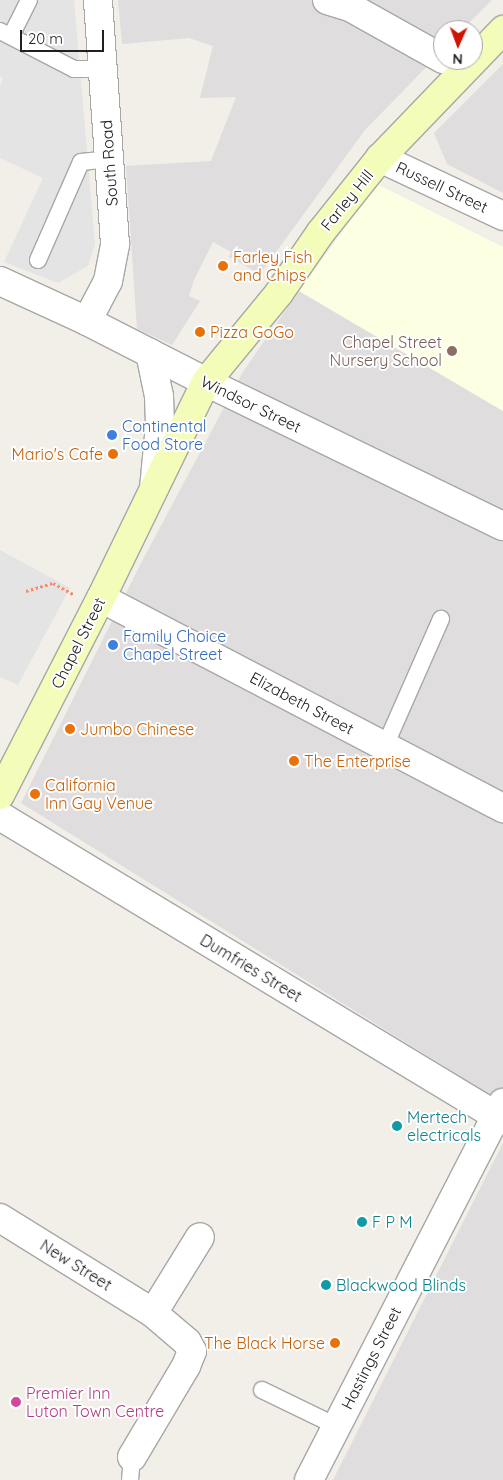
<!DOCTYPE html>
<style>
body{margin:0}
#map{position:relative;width:503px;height:1480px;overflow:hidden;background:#f1efe7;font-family:Quicksand,sans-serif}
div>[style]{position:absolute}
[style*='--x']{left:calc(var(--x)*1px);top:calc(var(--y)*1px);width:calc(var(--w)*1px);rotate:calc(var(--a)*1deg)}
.residential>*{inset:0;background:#dfdddd}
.education>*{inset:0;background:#fcffe2}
.parking>*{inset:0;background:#e4e4e4}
.path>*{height:3px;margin-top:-1.5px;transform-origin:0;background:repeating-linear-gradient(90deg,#ff876a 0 2.5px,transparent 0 5px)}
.roads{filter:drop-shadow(1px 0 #a7a7a7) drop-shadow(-1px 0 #a7a7a7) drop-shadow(0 1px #a7a7a7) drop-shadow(0 -1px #a7a7a7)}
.service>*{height:16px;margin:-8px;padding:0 8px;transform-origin:8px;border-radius:8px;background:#fff}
.minor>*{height:28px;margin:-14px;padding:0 14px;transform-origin:14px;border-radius:14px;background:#fff}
.secondary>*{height:28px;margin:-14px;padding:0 14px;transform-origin:14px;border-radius:14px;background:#f3fdb9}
.dots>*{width:14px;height:14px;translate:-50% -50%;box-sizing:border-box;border:2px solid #fff;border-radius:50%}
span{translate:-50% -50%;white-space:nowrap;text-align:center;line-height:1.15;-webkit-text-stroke:4px #fff;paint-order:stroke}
.street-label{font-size:16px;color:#202020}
.food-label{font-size:16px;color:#c56008}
.left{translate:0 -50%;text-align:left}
.right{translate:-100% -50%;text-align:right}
.education-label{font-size:16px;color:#785e54}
.shop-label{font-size:16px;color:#366cbe}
.culture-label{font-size:16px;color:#0d838f}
.hotel-label{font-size:16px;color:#b23c85}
.north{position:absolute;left:433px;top:20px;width:50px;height:50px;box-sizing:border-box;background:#fff;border:1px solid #a6a6a6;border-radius:50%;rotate:182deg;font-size:14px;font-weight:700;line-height:20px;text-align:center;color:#202020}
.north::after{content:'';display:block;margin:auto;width:18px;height:22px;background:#d11300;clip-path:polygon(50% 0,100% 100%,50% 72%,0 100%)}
.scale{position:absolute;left:20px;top:30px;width:84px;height:22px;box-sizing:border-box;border:2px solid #202020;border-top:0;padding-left:6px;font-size:15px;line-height:18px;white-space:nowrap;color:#202020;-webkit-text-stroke:4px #fff;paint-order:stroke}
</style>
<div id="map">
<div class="residential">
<div style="clip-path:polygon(118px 0,492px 0,462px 30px,443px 30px,443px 50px,365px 130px,260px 274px,229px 257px,231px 252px,213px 242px,194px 280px,189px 296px,200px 301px,172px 345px,137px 329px,126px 166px,211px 161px,236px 97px,200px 98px,213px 46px,189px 38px,122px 44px)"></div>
<div style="clip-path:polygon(503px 64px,503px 193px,447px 164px,434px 133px)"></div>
<div style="clip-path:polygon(299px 291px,503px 411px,503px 1103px,21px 803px,140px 565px,243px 372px)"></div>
<div style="clip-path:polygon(503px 1143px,503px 1480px,333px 1480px)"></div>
</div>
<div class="education">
<div style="clip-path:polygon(377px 184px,503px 247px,503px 411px,299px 291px)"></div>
</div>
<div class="parking">
<div style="clip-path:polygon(0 0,74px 0,95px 244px,88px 266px,58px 283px,4px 262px,43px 178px,0 158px,0 86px,3px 78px,0 76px)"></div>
<div style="clip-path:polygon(0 550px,70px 588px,18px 685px,0 677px)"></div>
</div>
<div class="path">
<div style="--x:26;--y:591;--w:28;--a:-17"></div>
<div style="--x:53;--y:583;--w:23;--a:29"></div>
</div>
<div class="roads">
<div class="service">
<div style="--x:0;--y:31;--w:83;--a:27.2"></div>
<div style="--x:74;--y:69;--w:30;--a:0"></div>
<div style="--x:11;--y:36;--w:40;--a:-63.4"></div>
<div style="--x:38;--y:260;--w:107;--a:-66.3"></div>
<div style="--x:81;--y:162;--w:27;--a:-6"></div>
<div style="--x:385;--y:746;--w:139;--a:-66.2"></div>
<div style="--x:262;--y:1390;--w:82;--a:25.9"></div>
<div style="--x:130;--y:1480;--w:23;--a:-85"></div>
</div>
<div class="minor">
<div style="--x:327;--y:0;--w:24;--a:17"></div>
<div style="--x:350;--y:7;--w:107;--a:29.2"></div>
<div style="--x:380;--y:158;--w:136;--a:25.2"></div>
<div style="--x:0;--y:281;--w:96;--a:24.7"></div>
<div style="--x:87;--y:321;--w:134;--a:27.1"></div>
<div style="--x:206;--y:382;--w:330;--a:25.9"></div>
<div style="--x:87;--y:321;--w:45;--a:-62.3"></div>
<div style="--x:108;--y:281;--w:38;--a:-79"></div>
<div style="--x:115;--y:244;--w:245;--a:-94"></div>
<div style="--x:150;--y:353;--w:44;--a:78.2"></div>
<div style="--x:159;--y:396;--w:29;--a:88"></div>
<div style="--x:160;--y:425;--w:63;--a:95.4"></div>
<div style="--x:101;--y:598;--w:454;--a:27.6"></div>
<div style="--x:0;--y:816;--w:588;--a:31.15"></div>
<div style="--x:0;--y:1218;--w:180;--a:31.8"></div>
<div style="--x:132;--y:1457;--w:106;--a:-59.3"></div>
<div style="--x:186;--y:1366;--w:16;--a:-68"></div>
<div style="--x:192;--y:1351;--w:10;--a:-119"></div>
<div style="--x:187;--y:1342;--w:45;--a:-139.5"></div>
<div style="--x:153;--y:1313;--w:89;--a:-58.3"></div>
<div style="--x:309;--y:1480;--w:424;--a:-62.8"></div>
</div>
<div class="secondary">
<div style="--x:0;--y:795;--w:221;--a:-62.9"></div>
<div style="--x:101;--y:598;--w:240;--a:-64.1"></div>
<div style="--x:206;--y:382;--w:115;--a:-50.6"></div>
<div style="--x:279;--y:293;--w:74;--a:-55.5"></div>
<div style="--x:321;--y:232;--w:95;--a:-51.4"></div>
<div style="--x:380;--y:158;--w:178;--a:-46.1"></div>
</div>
</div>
<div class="dots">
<div style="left:223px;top:266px;background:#e8710a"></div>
<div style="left:200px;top:332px;background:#e8710a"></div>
<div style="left:452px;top:351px;background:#8d6e63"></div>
<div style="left:112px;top:435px;background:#3f7fe0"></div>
<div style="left:113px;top:454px;background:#e8710a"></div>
<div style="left:113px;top:645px;background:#3f7fe0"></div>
<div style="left:70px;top:729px;background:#e8710a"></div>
<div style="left:294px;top:761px;background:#e8710a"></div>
<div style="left:35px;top:794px;background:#e8710a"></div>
<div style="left:397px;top:1126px;background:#0f9aa8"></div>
<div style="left:362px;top:1222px;background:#0f9aa8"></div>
<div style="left:326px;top:1285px;background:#0f9aa8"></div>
<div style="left:335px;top:1343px;background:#e8710a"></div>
<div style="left:16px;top:1402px;background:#d1479c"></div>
</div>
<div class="street-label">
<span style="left:109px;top:163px;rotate:-94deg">South Road</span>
<span style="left:442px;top:187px;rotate:25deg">Russell Street</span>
<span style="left:347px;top:200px;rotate:-51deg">Farley Hill</span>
<span style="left:251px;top:404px;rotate:26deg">Windsor Street</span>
<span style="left:78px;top:643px;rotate:-63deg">Chapel Street</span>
<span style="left:302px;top:703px;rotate:28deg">Elizabeth Street</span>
<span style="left:251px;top:968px;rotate:31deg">Dumfries Street</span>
<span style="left:76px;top:1265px;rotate:32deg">New Street</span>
<span style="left:371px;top:1358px;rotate:-63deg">Hastings Street</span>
</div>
<div class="food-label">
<span class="left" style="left:233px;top:266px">Farley Fish<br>and Chips</span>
<span class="left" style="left:210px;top:332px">Pizza GoGo</span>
<span class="right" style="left:103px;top:454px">Mario's Cafe</span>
<span class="left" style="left:80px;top:729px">Jumbo Chinese</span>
<span class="left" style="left:304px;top:761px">The Enterprise</span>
<span class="left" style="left:45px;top:794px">California<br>Inn Gay Venue</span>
<span class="right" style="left:325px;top:1343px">The Black Horse</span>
</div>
<div class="education-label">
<span class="right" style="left:442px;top:351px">Chapel Street<br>Nursery School</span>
</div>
<div class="shop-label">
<span class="left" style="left:122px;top:435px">Continental<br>Food Store</span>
<span class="left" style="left:123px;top:645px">Family Choice<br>Chapel Street</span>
</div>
<div class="culture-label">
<span class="left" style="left:407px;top:1126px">Mertech<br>electricals</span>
<span class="left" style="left:372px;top:1222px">F P M</span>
<span class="left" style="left:336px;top:1285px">Blackwood Blinds</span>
</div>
<div class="hotel-label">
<span class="left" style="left:26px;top:1402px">Premier Inn<br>Luton Town Centre</span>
</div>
<div class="north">N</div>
<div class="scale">20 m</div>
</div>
